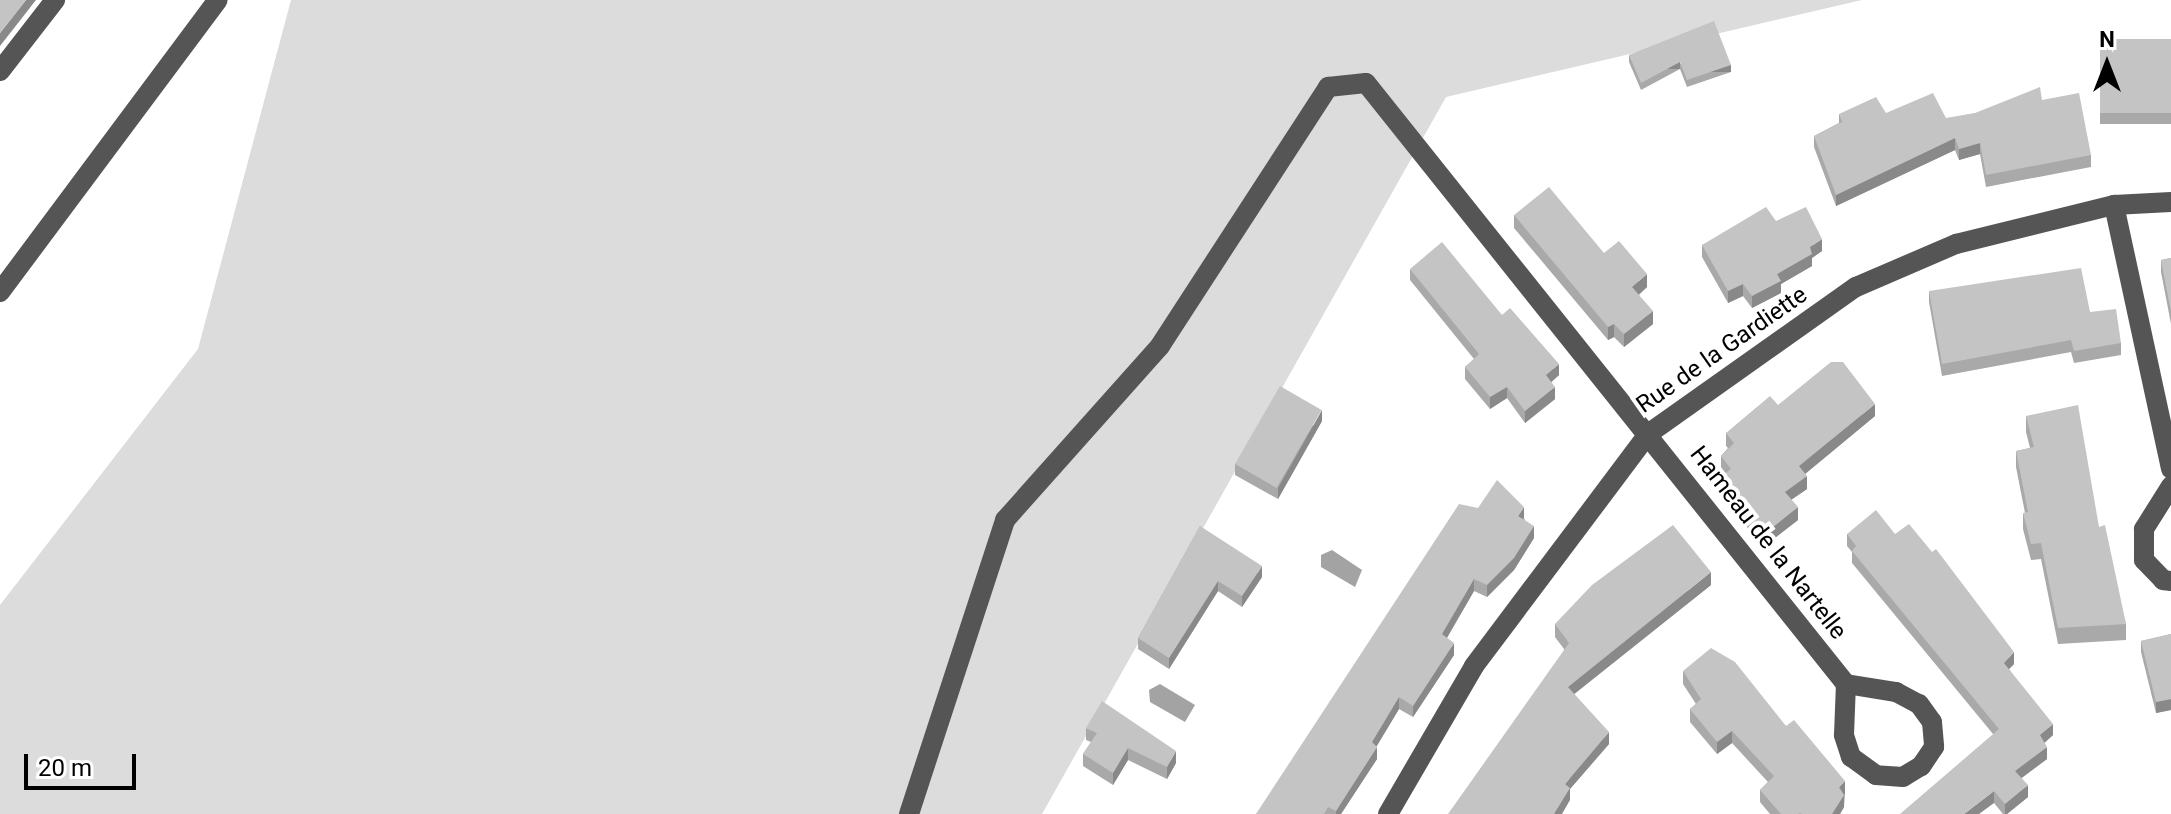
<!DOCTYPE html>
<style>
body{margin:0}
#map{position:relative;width:2171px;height:814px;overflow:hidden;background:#fff;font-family:Roboto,sans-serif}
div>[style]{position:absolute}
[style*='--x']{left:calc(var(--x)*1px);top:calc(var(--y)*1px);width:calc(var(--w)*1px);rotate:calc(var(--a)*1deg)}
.green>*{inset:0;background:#dcdcdc}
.water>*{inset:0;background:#a3a3a3}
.minor>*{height:20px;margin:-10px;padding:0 10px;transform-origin:10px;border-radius:10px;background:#555}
.wall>*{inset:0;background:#a9a9a9;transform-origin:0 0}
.shaded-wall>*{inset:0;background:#898989;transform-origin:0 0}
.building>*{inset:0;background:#c4c4c4;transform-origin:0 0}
span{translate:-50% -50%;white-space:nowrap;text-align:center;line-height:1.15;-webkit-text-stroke:8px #fff;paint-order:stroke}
.street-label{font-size:24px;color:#000}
.north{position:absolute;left:2067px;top:24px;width:80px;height:80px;-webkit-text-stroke:6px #fff;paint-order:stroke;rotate:0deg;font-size:22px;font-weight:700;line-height:32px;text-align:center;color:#000}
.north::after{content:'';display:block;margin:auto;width:28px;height:36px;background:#000;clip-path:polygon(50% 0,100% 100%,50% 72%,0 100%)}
.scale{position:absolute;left:24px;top:754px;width:112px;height:36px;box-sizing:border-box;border:4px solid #000;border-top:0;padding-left:10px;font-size:24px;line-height:28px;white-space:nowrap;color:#000;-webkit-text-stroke:6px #fff;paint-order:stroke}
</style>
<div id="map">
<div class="green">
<div style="clip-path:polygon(291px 0,1862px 0,1446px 97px,1042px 814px,0 814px,0 605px,198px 349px)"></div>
</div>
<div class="water">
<div style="clip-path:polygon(1332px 550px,1362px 570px,1355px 587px,1321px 567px,1321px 555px)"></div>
<div style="clip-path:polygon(1160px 684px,1195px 705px,1185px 722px,1150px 702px,1149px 690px)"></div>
</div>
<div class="minor">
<div style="--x:0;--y:71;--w:90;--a:-52.2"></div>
<div style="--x:2114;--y:205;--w:270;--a:77.8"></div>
<div style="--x:0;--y:292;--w:364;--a:-53.3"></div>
<div style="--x:2171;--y:486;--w:51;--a:122.1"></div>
<div style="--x:2144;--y:529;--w:31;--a:90"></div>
<div style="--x:2144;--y:560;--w:28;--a:46"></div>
<div style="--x:2163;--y:580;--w:8;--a:7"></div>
<div style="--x:909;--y:814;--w:309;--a:-71.9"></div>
<div style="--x:1005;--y:520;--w:233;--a:-48.3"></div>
<div style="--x:1160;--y:346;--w:309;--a:-57"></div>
<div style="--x:1328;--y:87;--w:38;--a:-6"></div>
<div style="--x:1366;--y:83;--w:769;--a:51.39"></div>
<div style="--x:1846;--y:684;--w:51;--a:9.1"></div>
<div style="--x:1896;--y:692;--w:26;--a:28"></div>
<div style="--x:1919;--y:704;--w:22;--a:54"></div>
<div style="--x:1932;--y:722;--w:25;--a:85"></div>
<div style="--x:1934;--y:747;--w:23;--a:124"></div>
<div style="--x:1921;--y:766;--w:21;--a:149"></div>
<div style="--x:1903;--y:777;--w:27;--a:-176"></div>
<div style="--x:1876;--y:775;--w:31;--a:-144"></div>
<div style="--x:1851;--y:757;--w:23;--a:-108"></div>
<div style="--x:1844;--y:735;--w:51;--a:-87.8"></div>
<div style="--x:1388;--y:814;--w:171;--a:-59.8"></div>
<div style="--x:1474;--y:666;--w:290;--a:-53.1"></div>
<div style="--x:1648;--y:434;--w:255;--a:-35.3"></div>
<div style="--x:1856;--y:287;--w:109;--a:-23.3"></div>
<div style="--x:1956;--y:244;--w:163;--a:-13.9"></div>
<div style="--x:2114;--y:205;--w:57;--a:-3"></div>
</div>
<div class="wall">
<div style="left:2171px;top:39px;width:85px;height:71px;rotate:90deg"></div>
<div style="clip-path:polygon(1629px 55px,1731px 72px,1687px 87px,1680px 69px,1641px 90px,1629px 62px)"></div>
<div style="clip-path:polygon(2042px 100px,2091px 155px,2091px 167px,1986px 187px,1980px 154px,1959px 160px,1955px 150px,1836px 206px,1814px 147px,1814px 136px,1839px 123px,1839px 114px,1886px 113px,1946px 119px)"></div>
<div style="clip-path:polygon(1514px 215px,1604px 253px,1647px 287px,1639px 295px,1653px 324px,1624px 347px,1614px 337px,1608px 340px,1514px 228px)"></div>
<div style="clip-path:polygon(1776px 221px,1822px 251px,1812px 258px,1812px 266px,1781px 284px,1781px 293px,1752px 308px,1743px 296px,1728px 303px,1702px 257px,1702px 245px)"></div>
<div style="clip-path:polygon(2171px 258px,2171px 324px,2161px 272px,2161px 260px)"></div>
<div style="clip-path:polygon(1410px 269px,1502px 315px,1559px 375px,1551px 382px,1555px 399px,1525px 423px,1507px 398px,1490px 409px,1465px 379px,1465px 367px,1474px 359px,1410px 280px)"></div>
<div style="clip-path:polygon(1929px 291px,2090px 312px,2121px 343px,2121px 355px,2074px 363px,2071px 352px,1942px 376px,1929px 302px)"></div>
<div style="clip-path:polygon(1778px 405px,1875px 416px,1805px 474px,1807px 489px,1791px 500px,1798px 520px,1763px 547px,1718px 491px,1718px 479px,1725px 473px,1721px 468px,1721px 456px,1728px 448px,1726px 446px,1726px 433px)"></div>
<div style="clip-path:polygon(2026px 416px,2099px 527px,2126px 624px,2126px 640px,2058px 644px,2041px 559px,2031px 560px,2023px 529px,2023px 513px,2025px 513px,2016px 467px,2016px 451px,2030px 448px,2026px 432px)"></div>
<div style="clip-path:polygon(1322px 421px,1278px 499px,1235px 475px,1235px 464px)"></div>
<div style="clip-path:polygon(1524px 518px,1534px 538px,1514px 570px,1487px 597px,1474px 591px,1447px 638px,1454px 655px,1413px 717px,1399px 709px,1376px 747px,1377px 759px,1341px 814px,1256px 814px)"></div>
<div style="clip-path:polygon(1200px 526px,1262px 577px,1242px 607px,1218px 591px,1169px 669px,1138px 649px,1138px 638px)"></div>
<div style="clip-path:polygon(1847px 534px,1895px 534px,2014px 664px,2009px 669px,2053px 735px,2044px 743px,2047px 759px,2021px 778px,2028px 797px,2007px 814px,2003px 814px,1994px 803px,1993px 734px,1852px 563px,1852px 552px,1847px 546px)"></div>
<div style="clip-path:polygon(1711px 585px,1574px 694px,1609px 744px,1570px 789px,1570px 800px,1564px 649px,1555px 637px,1555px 624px)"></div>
<div style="clip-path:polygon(2171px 634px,2171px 710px,2156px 713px,2141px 652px,2141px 641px)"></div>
<div style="clip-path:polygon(1683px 671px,1786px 726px,1845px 794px,1844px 807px,1840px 814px,1770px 814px,1760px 802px,1760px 790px,1768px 782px,1732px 743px,1717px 754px,1690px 722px,1690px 709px,1696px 704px,1683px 684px)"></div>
<div style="clip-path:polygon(1086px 728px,1176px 763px,1167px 779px,1128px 760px,1113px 785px,1083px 766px,1083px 754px,1091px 742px,1086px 740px)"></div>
</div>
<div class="shaded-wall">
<div style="clip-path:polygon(26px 0,36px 0,0 46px,0 33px)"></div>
<div style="left:1680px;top:62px;width:7px;height:44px;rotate:90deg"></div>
<div style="left:1731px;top:65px;width:7px;height:46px;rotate:90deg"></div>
<div style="clip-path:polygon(1955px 138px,1955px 150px,1836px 206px,1836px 195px)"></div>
<div style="clip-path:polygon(1980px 143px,1980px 154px,1959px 160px,1959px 149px)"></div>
<div style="clip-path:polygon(1822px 239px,1822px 251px,1812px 258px,1812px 266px,1781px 284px,1781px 293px,1752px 308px,1752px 296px,1810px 247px)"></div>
<div style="clip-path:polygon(1647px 274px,1647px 287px,1632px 300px,1632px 287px)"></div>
<div style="clip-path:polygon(1743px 284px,1743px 296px,1728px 303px,1728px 291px)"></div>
<div style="clip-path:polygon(1653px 311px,1653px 324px,1624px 347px,1624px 334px)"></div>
<div style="clip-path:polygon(1614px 324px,1614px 337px,1608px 340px,1608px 327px)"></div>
<div style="clip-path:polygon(1559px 364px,1559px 375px,1546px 387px,1546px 375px)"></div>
<div style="clip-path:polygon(1507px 387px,1507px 398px,1490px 409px,1490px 397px)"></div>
<div style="clip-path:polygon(1555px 387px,1555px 399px,1525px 423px,1525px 411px)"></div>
<div style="clip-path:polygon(1875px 404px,1875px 416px,1799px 479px,1799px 466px)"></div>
<div style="clip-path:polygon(1322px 410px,1322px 421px,1278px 499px,1278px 488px)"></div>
<div style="clip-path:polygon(1807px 476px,1807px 489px,1785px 504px,1785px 492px)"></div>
<div style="clip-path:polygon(1524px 507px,1524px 518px,1518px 528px,1518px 516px)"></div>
<div style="clip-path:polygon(1798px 507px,1798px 520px,1763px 547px,1763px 535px)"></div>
<div style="clip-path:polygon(1534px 526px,1534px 538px,1514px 570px,1487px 597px,1487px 585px)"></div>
<div style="clip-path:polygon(1262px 566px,1262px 577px,1242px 607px,1242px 596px)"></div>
<div style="clip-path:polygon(1711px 572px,1711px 585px,1568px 699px,1568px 687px)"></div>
<div style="clip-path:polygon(1474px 579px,1474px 591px,1442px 646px,1442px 634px)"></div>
<div style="clip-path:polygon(1218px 581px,1218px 591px,1169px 669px,1169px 658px)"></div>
<div style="clip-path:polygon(1454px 643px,1454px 655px,1413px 717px,1413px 706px)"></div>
<div style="clip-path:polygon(2014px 652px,2014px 664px,2004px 674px,2004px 663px)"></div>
<div style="clip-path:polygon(1399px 697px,1399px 709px,1372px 754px,1372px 742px)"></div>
<div style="clip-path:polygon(2171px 699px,2171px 710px,2156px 713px,2156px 702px)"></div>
<div style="clip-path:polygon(2053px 724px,2053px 735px,2040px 747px,2040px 735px)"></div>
<div style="clip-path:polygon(1732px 731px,1732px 743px,1717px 754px,1717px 742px)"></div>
<div style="clip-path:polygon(1609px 732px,1609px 744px,1570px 789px,1570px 800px,1562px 814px,1554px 814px,1565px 784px)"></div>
<div style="clip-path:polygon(1377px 747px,1377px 759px,1341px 814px,1336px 814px,1336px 811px)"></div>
<div style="clip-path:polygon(2047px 747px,2047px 759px,2015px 783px,2015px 771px)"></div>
<div style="clip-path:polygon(1128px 748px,1128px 760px,1113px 785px,1113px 773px)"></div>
<div style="clip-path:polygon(1176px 751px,1176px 763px,1167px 779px,1167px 767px)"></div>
<div style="clip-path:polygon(1845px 781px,1845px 794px,1839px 799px,1839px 787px)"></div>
<div style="clip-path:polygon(2028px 785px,2028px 797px,2007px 814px,2005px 814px,2005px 804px)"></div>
<div style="clip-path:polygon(1994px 791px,1994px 803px,1979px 814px,1964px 814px)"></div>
<div style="clip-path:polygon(1844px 795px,1844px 807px,1840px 814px,1832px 814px)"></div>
</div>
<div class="building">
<div style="clip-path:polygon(0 0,26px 0,0 33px)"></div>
<div style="clip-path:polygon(1714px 21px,1731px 65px,1687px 80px,1680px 62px,1641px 83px,1629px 55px)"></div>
<div style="left:2171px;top:39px;width:74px;height:71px;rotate:90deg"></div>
<div style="clip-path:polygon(2040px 87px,2042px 100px,2079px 93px,2091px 155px,1986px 175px,1980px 143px,1959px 149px,1955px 138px,1836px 195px,1814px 136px,1842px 122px,1839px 114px,1876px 97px,1886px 113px,1933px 93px,1949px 124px,1946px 118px,1975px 113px)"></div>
<div style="clip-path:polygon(1549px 187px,1604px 253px,1619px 241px,1647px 274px,1632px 287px,1653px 311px,1624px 334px,1614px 324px,1608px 327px,1514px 215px)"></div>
<div style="clip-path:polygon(1766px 207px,1776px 221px,1806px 207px,1822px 239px,1810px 247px,1812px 254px,1777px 274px,1781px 281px,1752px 296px,1743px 284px,1728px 291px,1702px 245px)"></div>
<div style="clip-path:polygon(1442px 242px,1502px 315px,1510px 308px,1559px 364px,1546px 375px,1555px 387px,1525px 411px,1507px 387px,1490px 397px,1465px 367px,1479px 354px,1410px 269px)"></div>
<div style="clip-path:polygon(2171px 258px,2171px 312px,2161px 260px)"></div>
<div style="clip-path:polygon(2081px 268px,2090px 312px,2116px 309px,2121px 343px,2074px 351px,2071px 340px,1942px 364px,1929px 291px)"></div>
<div style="clip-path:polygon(1831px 362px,1843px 362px,1875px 404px,1799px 466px,1807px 476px,1785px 492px,1798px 507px,1763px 535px,1718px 479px,1731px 469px,1721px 456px,1734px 443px,1726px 433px,1770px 396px,1778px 405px)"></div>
<div style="left:1280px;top:386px;width:48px;height:90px;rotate:30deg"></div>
<div style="clip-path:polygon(2078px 405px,2099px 527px,2105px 525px,2126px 624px,2058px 628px,2041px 543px,2031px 544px,2023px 513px,2028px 512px,2016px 451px,2034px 447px,2026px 416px)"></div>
<div style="clip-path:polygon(1497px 480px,1524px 507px,1518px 516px,1534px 526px,1514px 558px,1487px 585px,1474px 579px,1442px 634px,1454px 643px,1413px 706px,1399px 697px,1372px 742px,1377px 747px,1336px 811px,1328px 807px,1324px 814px,1256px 814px,1459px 504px,1478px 508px)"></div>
<div style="clip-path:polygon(1876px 510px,1895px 534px,1909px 524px,1932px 552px,1936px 549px,2014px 652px,2004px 663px,2053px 724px,2040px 735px,2047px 747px,2015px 771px,2028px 785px,2005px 804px,1994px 791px,1964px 814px,1900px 814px,1999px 729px,1852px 551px,1856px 546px,1847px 534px)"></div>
<div style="clip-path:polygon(1673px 525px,1711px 572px,1568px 687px,1609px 732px,1565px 784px,1570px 788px,1554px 814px,1448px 814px,1569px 643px,1555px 624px,1592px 585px)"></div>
<div style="clip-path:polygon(1200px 526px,1262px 566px,1242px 596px,1218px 581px,1169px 658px,1138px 638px)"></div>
<div style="clip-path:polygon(2171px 634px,2171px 699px,2156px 702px,2141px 641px)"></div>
<div style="clip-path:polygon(1711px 648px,1735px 662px,1786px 726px,1794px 720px,1845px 781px,1839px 787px,1844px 795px,1832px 814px,1802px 814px,1800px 813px,1798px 814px,1781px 814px,1760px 790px,1774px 776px,1732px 731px,1717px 742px,1690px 709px,1701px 699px,1683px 671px)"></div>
<div style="clip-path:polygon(1102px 701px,1176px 751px,1167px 767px,1128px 748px,1113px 773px,1083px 754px,1097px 733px,1086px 728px)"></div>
</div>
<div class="street-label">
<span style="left:1722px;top:350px;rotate:-35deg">Rue de la Gardiette</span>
<span style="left:1768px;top:543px;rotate:52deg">Hameau de la Nartelle</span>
</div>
<div class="north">N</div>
<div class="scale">20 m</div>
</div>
